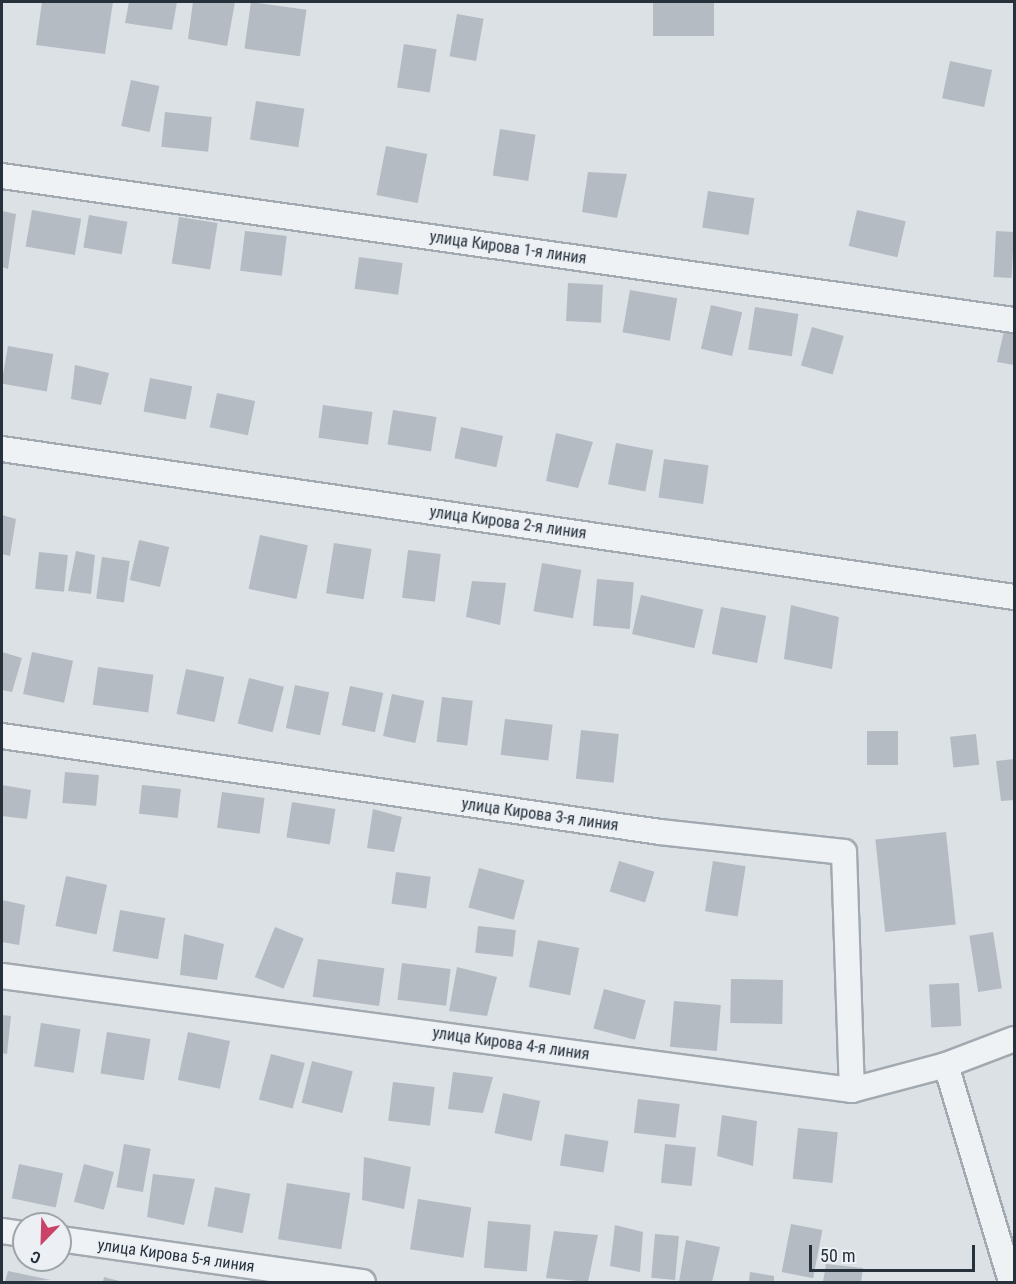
<!DOCTYPE html>
<meta charset="utf-8">
<style>
body{margin:0}
#map{position:relative;width:1016px;height:1284px;overflow:hidden;background:#dce1e6;font-family:"Roboto Condensed",sans-serif}
div>[style]{position:absolute}
[style*='--x']{left:calc(var(--x)*1px);top:calc(var(--y)*1px);width:calc(var(--w)*1px);rotate:calc(var(--a)*1deg)}
.building>*{inset:0;background:#b4bbc3;transform-origin:0 0}
.roads{filter:drop-shadow(2px 0 #a2a9b0) drop-shadow(-2px 0 #a2a9b0) drop-shadow(0 2px #a2a9b0) drop-shadow(0 -2px #a2a9b0)}
.street>*{height:24px;margin:-12px;padding:0 12px;transform-origin:12px;border-radius:12px;background:#eff2f5}
span{translate:-50% -50%;white-space:nowrap;text-align:center;line-height:1.15;-webkit-text-stroke:5px #ecf0f4;paint-order:stroke}
.street-label{font-size:16px;color:#26313c}
.frame{position:absolute;inset:0;border:3px solid #26313c;pointer-events:none}
.north{position:absolute;left:12px;top:1212px;width:60px;height:60px;box-sizing:border-box;background:#ecf0f4;border:2px solid #9da4aa;border-radius:50%;rotate:203deg;font-size:16px;font-weight:700;line-height:24px;text-align:center;color:#26313c}
.north::after{content:'';display:block;margin:auto;width:21px;height:27px;background:#ca4267;clip-path:polygon(50% 0,100% 100%,50% 72%,0 100%)}
.scale{position:absolute;left:809px;top:1245px;width:166px;height:27px;box-sizing:border-box;border:3px solid #26313c;border-top:0;padding-left:8px;font-size:18px;line-height:21px;white-space:nowrap;color:#26313c;-webkit-text-stroke:4px #ecf0f4;paint-order:stroke}
</style>
<div id="map">
<div class="building">
<div style="clip-path:polygon(42px 2px,113px 2px,105px 54px,36px 45px)"></div>
<div style="clip-path:polygon(129px 2px,177px 2px,172px 30px,125px 23px)"></div>
<div style="clip-path:polygon(193px 2px,235px 2px,227px 46px,188px 39px)"></div>
<div style="left:251px;top:2px;width:56px;height:47px;rotate:8deg"></div>
<div style="left:653px;top:2px;width:61px;height:34px"></div>
<div style="left:457px;top:14px;width:27px;height:43px;rotate:10deg"></div>
<div style="left:404px;top:44px;width:33px;height:44px;rotate:9deg"></div>
<div style="left:950px;top:61px;width:43px;height:38px;rotate:12deg"></div>
<div style="left:131px;top:80px;width:29px;height:47px;rotate:12deg"></div>
<div style="left:256px;top:101px;width:49px;height:39px;rotate:9deg"></div>
<div style="left:165px;top:112px;width:47px;height:35px;rotate:6deg"></div>
<div style="left:500px;top:129px;width:36px;height:47px;rotate:9deg"></div>
<div style="left:386px;top:146px;width:42px;height:50px;rotate:11deg"></div>
<div style="clip-path:polygon(588px 172px,627px 174px,617px 218px,582px 212px)"></div>
<div style="left:708px;top:191px;width:47px;height:37px;rotate:9deg"></div>
<div style="left:32px;top:210px;width:50px;height:37px;rotate:10deg"></div>
<div style="left:857px;top:210px;width:50px;height:37px;rotate:13deg"></div>
<div style="clip-path:polygon(2px 211px,16px 214px,8px 269px,2px 267px)"></div>
<div style="left:89px;top:215px;width:39px;height:33px;rotate:10deg"></div>
<div style="left:179px;top:217px;width:39px;height:47px;rotate:9deg"></div>
<div style="left:245px;top:231px;width:42px;height:40px;rotate:7deg"></div>
<div style="left:996px;top:231px;width:18px;height:46px;rotate:3deg"></div>
<div style="left:359px;top:257px;width:44px;height:32px;rotate:8deg"></div>
<div style="left:568px;top:283px;width:35px;height:38px;rotate:3deg"></div>
<div style="left:630px;top:290px;width:48px;height:43px;rotate:10deg"></div>
<div style="left:711px;top:305px;width:32px;height:45px;rotate:13deg"></div>
<div style="left:755px;top:307px;width:44px;height:43px;rotate:9deg"></div>
<div style="left:812px;top:327px;width:33px;height:40px;rotate:16deg"></div>
<div style="clip-path:polygon(1004px 331px,1014px 333px,1014px 365px,997px 362px)"></div>
<div style="left:8px;top:346px;width:46px;height:38px;rotate:10deg"></div>
<div style="clip-path:polygon(75px 365px,109px 373px,101px 405px,71px 399px)"></div>
<div style="left:150px;top:378px;width:43px;height:34px;rotate:11deg"></div>
<div style="left:217px;top:393px;width:39px;height:35px;rotate:12deg"></div>
<div style="left:323px;top:405px;width:50px;height:33px;rotate:8deg"></div>
<div style="left:393px;top:410px;width:44px;height:35px;rotate:9deg"></div>
<div style="left:461px;top:427px;width:43px;height:32px;rotate:12deg"></div>
<div style="clip-path:polygon(556px 433px,593px 442px,578px 488px,546px 481px)"></div>
<div style="left:616px;top:443px;width:38px;height:42px;rotate:11deg"></div>
<div style="left:664px;top:459px;width:45px;height:39px;rotate:8deg"></div>
<div style="clip-path:polygon(2px 515px,16px 519px,10px 556px,2px 554px)"></div>
<div style="left:260px;top:535px;width:49px;height:55px;rotate:12deg"></div>
<div style="left:139px;top:540px;width:31px;height:41px;rotate:13deg"></div>
<div style="left:334px;top:543px;width:38px;height:51px;rotate:9deg"></div>
<div style="left:408px;top:550px;width:33px;height:48px;rotate:7deg"></div>
<div style="clip-path:polygon(76px 551px,95px 555px,91px 594px,68px 591px)"></div>
<div style="left:39px;top:552px;width:29px;height:37px;rotate:6deg"></div>
<div style="left:102px;top:557px;width:28px;height:42px;rotate:8deg"></div>
<div style="left:542px;top:563px;width:40px;height:49px;rotate:10deg"></div>
<div style="left:597px;top:579px;width:37px;height:47px;rotate:5deg"></div>
<div style="clip-path:polygon(472px 581px,506px 583px,500px 625px,466px 617px)"></div>
<div style="left:641px;top:595px;width:64px;height:40px;rotate:13deg"></div>
<div style="clip-path:polygon(791px 605px,839px 617px,832px 669px,784px 659px)"></div>
<div style="left:721px;top:607px;width:46px;height:48px;rotate:11deg"></div>
<div style="clip-path:polygon(2px 652px,22px 658px,12px 692px,2px 690px)"></div>
<div style="left:32px;top:652px;width:42px;height:43px;rotate:12deg"></div>
<div style="left:98px;top:667px;width:56px;height:38px;rotate:8deg"></div>
<div style="left:186px;top:669px;width:39px;height:46px;rotate:12deg"></div>
<div style="left:249px;top:678px;width:36px;height:47px;rotate:14deg"></div>
<div style="left:295px;top:685px;width:35px;height:44px;rotate:12deg"></div>
<div style="left:350px;top:686px;width:34px;height:40px;rotate:12deg"></div>
<div style="left:392px;top:694px;width:33px;height:43px;rotate:12deg"></div>
<div style="left:442px;top:697px;width:31px;height:45px;rotate:7deg"></div>
<div style="left:505px;top:719px;width:48px;height:36px;rotate:7deg"></div>
<div style="left:581px;top:730px;width:38px;height:49px;rotate:6deg"></div>
<div style="left:867px;top:731px;width:31px;height:34px"></div>
<div style="left:976px;top:734px;width:31px;height:26px;rotate:84deg"></div>
<div style="clip-path:polygon(1014px 759px,1014px 800px,1001px 801px,996px 761px)"></div>
<div style="left:65px;top:772px;width:34px;height:31px;rotate:5deg"></div>
<div style="clip-path:polygon(2px 785px,31px 790px,27px 819px,2px 816px)"></div>
<div style="left:142px;top:785px;width:39px;height:29px;rotate:6deg"></div>
<div style="left:222px;top:792px;width:43px;height:36px;rotate:8deg"></div>
<div style="left:292px;top:802px;width:44px;height:36px;rotate:9deg"></div>
<div style="clip-path:polygon(373px 809px,402px 817px,394px 852px,367px 848px)"></div>
<div style="left:946px;top:832px;width:93px;height:71px;rotate:84deg"></div>
<div style="left:619px;top:861px;width:37px;height:32px;rotate:17deg"></div>
<div style="left:713px;top:861px;width:33px;height:51px;rotate:9deg"></div>
<div style="left:479px;top:868px;width:47px;height:41px;rotate:15deg"></div>
<div style="left:396px;top:872px;width:35px;height:32px;rotate:8deg"></div>
<div style="left:66px;top:876px;width:42px;height:51px;rotate:12deg"></div>
<div style="clip-path:polygon(2px 900px,25px 905px,19px 945px,2px 942px)"></div>
<div style="left:120px;top:910px;width:46px;height:42px;rotate:10deg"></div>
<div style="left:478px;top:926px;width:38px;height:27px;rotate:6deg"></div>
<div style="left:275px;top:927px;width:31px;height:54px;rotate:22deg"></div>
<div style="left:993px;top:932px;width:57px;height:24px;rotate:81deg"></div>
<div style="clip-path:polygon(184px 934px,224px 944px,217px 980px,180px 975px)"></div>
<div style="left:538px;top:940px;width:42px;height:48px;rotate:11deg"></div>
<div style="left:318px;top:959px;width:67px;height:38px;rotate:8deg"></div>
<div style="left:402px;top:963px;width:49px;height:37px;rotate:7deg"></div>
<div style="clip-path:polygon(457px 967px,497px 977px,487px 1016px,449px 1011px)"></div>
<div style="left:731px;top:979px;width:52px;height:44px;rotate:1deg"></div>
<div style="left:959px;top:983px;width:43px;height:30px;rotate:87deg"></div>
<div style="left:604px;top:989px;width:43px;height:41px;rotate:15deg"></div>
<div style="left:674px;top:1001px;width:47px;height:46px;rotate:5deg"></div>
<div style="clip-path:polygon(2px 1015px,11px 1016px,7px 1054px,2px 1053px)"></div>
<div style="left:41px;top:1023px;width:40px;height:44px;rotate:9deg"></div>
<div style="left:107px;top:1032px;width:44px;height:42px;rotate:9deg"></div>
<div style="left:188px;top:1032px;width:43px;height:49px;rotate:12deg"></div>
<div style="left:271px;top:1054px;width:35px;height:47px;rotate:15deg"></div>
<div style="left:312px;top:1061px;width:42px;height:43px;rotate:14deg"></div>
<div style="clip-path:polygon(453px 1072px,493px 1077px,483px 1113px,448px 1109px)"></div>
<div style="left:393px;top:1082px;width:42px;height:39px;rotate:7deg"></div>
<div style="left:503px;top:1093px;width:38px;height:41px;rotate:12deg"></div>
<div style="left:638px;top:1099px;width:42px;height:34px;rotate:7deg"></div>
<div style="clip-path:polygon(722px 1115px,757px 1121px,753px 1166px,717px 1156px)"></div>
<div style="left:798px;top:1128px;width:40px;height:51px;rotate:6deg"></div>
<div style="left:565px;top:1134px;width:44px;height:32px;rotate:9deg"></div>
<div style="left:124px;top:1144px;width:27px;height:44px;rotate:10deg"></div>
<div style="left:665px;top:1144px;width:31px;height:39px;rotate:6deg"></div>
<div style="clip-path:polygon(364px 1157px,411px 1167px,404px 1209px,362px 1200px)"></div>
<div style="left:19px;top:1164px;width:45px;height:35px;rotate:12deg"></div>
<div style="left:84px;top:1164px;width:31px;height:39px;rotate:15deg"></div>
<div style="clip-path:polygon(153px 1174px,195px 1179px,184px 1225px,147px 1217px)"></div>
<div style="left:287px;top:1183px;width:64px;height:57px;rotate:9deg"></div>
<div style="left:215px;top:1187px;width:36px;height:40px;rotate:11deg"></div>
<div style="left:418px;top:1199px;width:54px;height:51px;rotate:9deg"></div>
<div style="left:488px;top:1221px;width:43px;height:47px;rotate:5deg"></div>
<div style="left:791px;top:1224px;width:32px;height:49px;rotate:11deg"></div>
<div style="clip-path:polygon(615px 1225px,643px 1232px,640px 1272px,610px 1266px)"></div>
<div style="clip-path:polygon(554px 1231px,598px 1235px,588px 1282px,546px 1278px)"></div>
<div style="left:655px;top:1234px;width:24px;height:44px;rotate:5deg"></div>
<div style="clip-path:polygon(686px 1240px,720px 1247px,712px 1282px,679px 1282px)"></div>
<div style="clip-path:polygon(826px 1264px,863px 1268px,861px 1282px,823px 1282px)"></div>
<div style="clip-path:polygon(8px 1271px,51px 1280px,5px 1282px)"></div>
<div style="clip-path:polygon(750px 1272px,774px 1276px,774px 1282px,749px 1282px)"></div>
<div style="clip-path:polygon(104px 1277px,123px 1282px,103px 1282px)"></div>
</div>
<div class="roads">
<div class="street">
<div style="--x:2;--y:176;--w:1022;--a:8.1"></div>
<div style="--x:2;--y:449;--w:1023;--a:8.32"></div>
<div style="--x:2;--y:736;--w:665;--a:8.3"></div>
<div style="--x:660;--y:832;--w:185;--a:6.2"></div>
<div style="--x:844;--y:852;--w:238;--a:88.1"></div>
<div style="--x:2;--y:976;--w:858;--a:7.64"></div>
<div style="--x:852;--y:1090;--w:97;--a:-14.9"></div>
<div style="--x:946;--y:1065;--w:73;--a:-20.9"></div>
<div style="--x:946;--y:1065;--w:227;--a:73.3"></div>
<div style="--x:2;--y:1231;--w:22;--a:8"></div>
<div style="--x:60;--y:1239;--w:306;--a:8.1"></div>
</div>
</div>
<div class="street-label">
<span style="left:508px;top:248px;rotate:8deg">улица Кирова 1-я линия</span>
<span style="left:508px;top:523px;rotate:8deg">улица Кирова 2-я линия</span>
<span style="left:540px;top:815px;rotate:8deg">улица Кирова 3-я линия</span>
<span style="left:511px;top:1044px;rotate:8deg">улица Кирова 4-я линия</span>
<span style="left:176px;top:1256px;rotate:8deg">улица Кирова 5-я линия</span>
</div>
<div class="frame"></div>
<div class="north">С</div>
<div class="scale">50 m</div>
</div>
